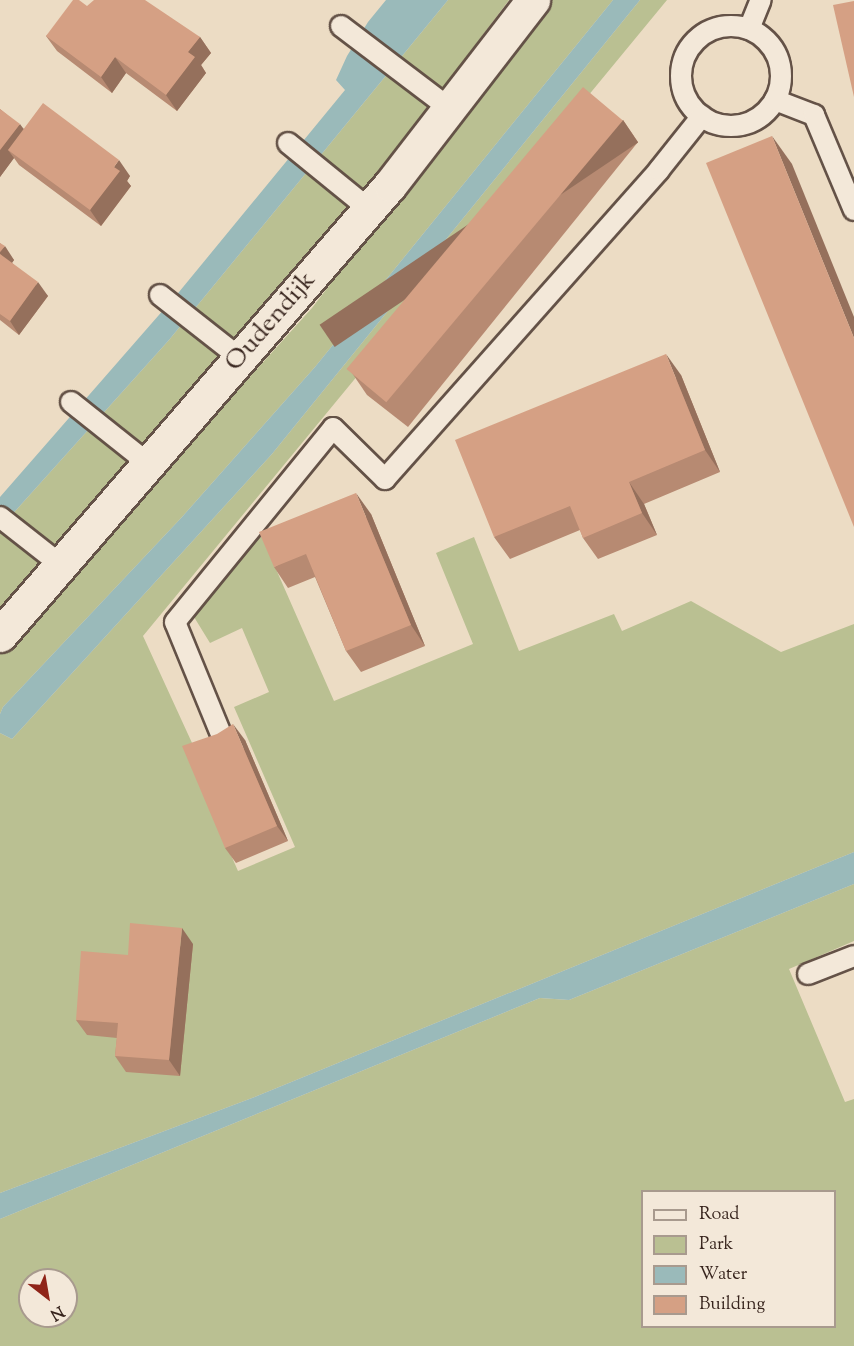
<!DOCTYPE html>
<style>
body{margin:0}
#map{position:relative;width:854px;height:1346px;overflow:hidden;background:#ecdcc4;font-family:"Sorts Mill Goudy",serif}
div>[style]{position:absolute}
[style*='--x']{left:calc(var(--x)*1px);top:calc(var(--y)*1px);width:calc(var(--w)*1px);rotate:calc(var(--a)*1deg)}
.green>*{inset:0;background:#bac092}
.water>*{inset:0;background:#9ababa}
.roads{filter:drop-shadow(2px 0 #645247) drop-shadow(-2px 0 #645247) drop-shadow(0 2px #645247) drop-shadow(0 -2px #645247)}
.service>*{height:20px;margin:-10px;padding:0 10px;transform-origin:10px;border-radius:10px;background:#f3e8d9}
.service>.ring{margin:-10px;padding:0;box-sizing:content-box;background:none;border:20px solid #f3e8d9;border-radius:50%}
.minor>*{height:33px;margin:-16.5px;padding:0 16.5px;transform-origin:16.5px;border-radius:16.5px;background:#f3e8d9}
.wall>*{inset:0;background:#b78a72}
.shaded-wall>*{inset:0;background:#95705c;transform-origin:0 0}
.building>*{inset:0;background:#d5a084;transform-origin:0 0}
span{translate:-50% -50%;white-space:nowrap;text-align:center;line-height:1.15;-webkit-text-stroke:5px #f3e8d9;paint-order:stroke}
.street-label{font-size:26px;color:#37241d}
.legend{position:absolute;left:641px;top:1190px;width:195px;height:138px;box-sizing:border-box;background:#f3e8d9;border:2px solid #a89a8e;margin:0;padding:8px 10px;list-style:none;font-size:18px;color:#37241d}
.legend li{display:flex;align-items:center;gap:12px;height:30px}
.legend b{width:30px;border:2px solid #a89a8e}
.north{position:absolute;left:18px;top:1268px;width:60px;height:60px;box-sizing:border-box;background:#f3e8d9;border:2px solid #a89a8e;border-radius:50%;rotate:149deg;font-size:16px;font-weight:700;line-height:24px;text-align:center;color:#37241d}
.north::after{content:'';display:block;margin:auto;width:21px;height:27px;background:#8f2418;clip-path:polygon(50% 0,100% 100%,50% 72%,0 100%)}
</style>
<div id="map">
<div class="green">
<div style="clip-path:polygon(448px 0,509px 0,359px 200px,0 615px,0 528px,169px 340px)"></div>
<div style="clip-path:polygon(548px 0,613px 0,315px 367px,182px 517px,3px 707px,0 714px,0 653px,312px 308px)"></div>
<div style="clip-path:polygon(640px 0,667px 0,143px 636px,198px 756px,190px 762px,238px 871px,295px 847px,234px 707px,269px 692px,242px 628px,210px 643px,194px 617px,261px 535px,334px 701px,473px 644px,436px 553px,474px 537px,519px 651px,614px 614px,622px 631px,691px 601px,781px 652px,854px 624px,854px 852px,257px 1096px,0 1193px,0 733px,12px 739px,272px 454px)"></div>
<div style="clip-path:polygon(evenodd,854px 884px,854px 941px,789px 969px,845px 1102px,854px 1099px,854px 1346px,0 1346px,0 1219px,540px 998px,569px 1000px,854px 884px,642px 1192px,834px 1192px,834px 1326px,642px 1326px,642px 1192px,854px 884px,30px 1280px,66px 1280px,66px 1316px,30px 1316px,30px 1280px)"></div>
</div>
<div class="water">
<div style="clip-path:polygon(386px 0,448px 0,169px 340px,0 528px,0 497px,179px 292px,345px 90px,336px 80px,347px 56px,368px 22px)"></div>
<div style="clip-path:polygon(613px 0,640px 0,272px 454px,12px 739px,0 733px,0 714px,3px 707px,182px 517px,315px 367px)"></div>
<div style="clip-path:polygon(854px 852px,854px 884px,569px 1000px,540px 998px,0 1219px,0 1193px,257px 1096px)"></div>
</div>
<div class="roads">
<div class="service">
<div style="--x:341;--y:26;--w:136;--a:37.2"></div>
<div class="ring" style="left:681px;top:26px;width:80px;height:80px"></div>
<div style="--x:749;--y:29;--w:31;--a:-68"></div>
<div style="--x:775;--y:100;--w:42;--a:21"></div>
<div style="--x:814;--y:115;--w:103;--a:67.2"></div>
<div style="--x:288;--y:143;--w:104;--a:39.2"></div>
<div style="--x:160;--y:295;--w:102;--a:38.2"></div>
<div style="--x:71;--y:402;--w:100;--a:38.5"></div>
<div style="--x:0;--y:517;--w:78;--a:38.2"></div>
<div style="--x:223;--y:739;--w:126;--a:-112.3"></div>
<div style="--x:175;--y:622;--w:250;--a:-50.8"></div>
<div style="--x:333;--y:428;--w:73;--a:44.4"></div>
<div style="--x:385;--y:479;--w:413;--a:-48.4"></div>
<div style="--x:659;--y:170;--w:69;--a:-51.5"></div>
<div style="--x:808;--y:974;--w:49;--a:-21.4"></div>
</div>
<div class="minor">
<div style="--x:0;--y:635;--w:595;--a:-49.09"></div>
<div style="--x:390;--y:185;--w:234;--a:-52.3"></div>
</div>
</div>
<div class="wall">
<div style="clip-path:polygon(87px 6px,200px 37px,211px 53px,201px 65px,206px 73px,177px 111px,126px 73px,112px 93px,57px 51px,46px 36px)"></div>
<div style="clip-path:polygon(0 109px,24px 129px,130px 176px,127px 181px,131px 186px,101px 226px,19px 165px,14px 158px,0 177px)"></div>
<div style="clip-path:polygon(623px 120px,638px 142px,408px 427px,367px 395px,352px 373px)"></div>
<div style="clip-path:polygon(0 243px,14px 260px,12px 263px,48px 296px,19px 335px,0 320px)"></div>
<div style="clip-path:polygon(681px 375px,720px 472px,644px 504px,657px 535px,598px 559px,583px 538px,580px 530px,510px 559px,494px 537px)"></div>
<div style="clip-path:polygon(371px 514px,425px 646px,361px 672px,346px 651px,315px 577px,288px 588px,274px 567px)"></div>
<div style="clip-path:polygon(245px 740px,288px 841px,236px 863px,225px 848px)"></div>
<div style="clip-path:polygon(193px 944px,180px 1076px,126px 1072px,115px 1056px,117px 1038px,87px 1035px,76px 1020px,128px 955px)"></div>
</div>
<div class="shaded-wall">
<div style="clip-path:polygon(200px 37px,211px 53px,201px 65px,206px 73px,177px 111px,166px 95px,188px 52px)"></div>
<div style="clip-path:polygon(115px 57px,126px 73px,112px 93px,101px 77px)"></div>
<div style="left:623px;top:120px;width:27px;height:366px;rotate:56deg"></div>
<div style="clip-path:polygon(20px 124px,30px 138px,8px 150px,14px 158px,0 177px,0 150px)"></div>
<div style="clip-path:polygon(772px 136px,792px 164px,854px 317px,854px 338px)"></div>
<div style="clip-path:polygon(119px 160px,130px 176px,127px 181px,131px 186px,101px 226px,90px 210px,114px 167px)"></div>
<div style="clip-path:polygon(5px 246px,14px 260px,9px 267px,0 254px,0 252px)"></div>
<div style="clip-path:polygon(38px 282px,48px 296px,19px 335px,10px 321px)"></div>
<div style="clip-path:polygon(666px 354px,681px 375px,720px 472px,705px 450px)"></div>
<div style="clip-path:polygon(629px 482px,644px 504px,657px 535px,642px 513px)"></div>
<div style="clip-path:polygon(356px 493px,371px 514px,425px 646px,411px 625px)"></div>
<div style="clip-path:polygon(233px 724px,245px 740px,288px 841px,277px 826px)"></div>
<div style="clip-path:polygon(182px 928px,193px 944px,180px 1076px,169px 1060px)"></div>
</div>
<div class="building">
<div style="clip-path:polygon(73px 0,79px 0,87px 6px,94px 0,145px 0,200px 37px,188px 52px,195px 57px,166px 95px,115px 57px,101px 77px,46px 36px)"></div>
<div style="clip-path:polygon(854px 1px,854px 97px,833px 5px)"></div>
<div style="left:583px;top:87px;width:52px;height:368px;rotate:40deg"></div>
<div style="clip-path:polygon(43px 103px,119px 160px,114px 167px,120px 171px,90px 210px,8px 150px)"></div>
<div style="clip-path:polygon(0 109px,20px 124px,0 150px)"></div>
<div style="clip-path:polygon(772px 136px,854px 338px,854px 527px,706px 163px)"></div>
<div style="clip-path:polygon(0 243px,5px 246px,0 252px)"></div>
<div style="clip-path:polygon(0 254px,38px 282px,10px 321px,0 314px)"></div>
<div style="clip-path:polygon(666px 354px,705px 450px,629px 482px,642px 513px,583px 538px,570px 506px,494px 537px,455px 440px)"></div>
<div style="clip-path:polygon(356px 493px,411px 625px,346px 651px,306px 554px,274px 567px,259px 532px)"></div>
<div style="clip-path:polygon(233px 724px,277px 826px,225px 848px,182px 746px,217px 734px)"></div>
<div style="clip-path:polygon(130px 923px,182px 928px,169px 1060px,115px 1056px,118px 1023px,76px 1020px,81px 951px,128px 955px)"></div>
</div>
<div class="street-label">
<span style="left:271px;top:322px;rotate:-49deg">Oudendijk</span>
</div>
<ul class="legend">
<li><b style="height:8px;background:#f3e8d9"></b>Road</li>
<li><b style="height:16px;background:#bac092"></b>Park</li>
<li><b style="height:16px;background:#9ababa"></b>Water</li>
<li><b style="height:16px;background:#d5a084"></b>Building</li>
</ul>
<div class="north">N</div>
</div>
